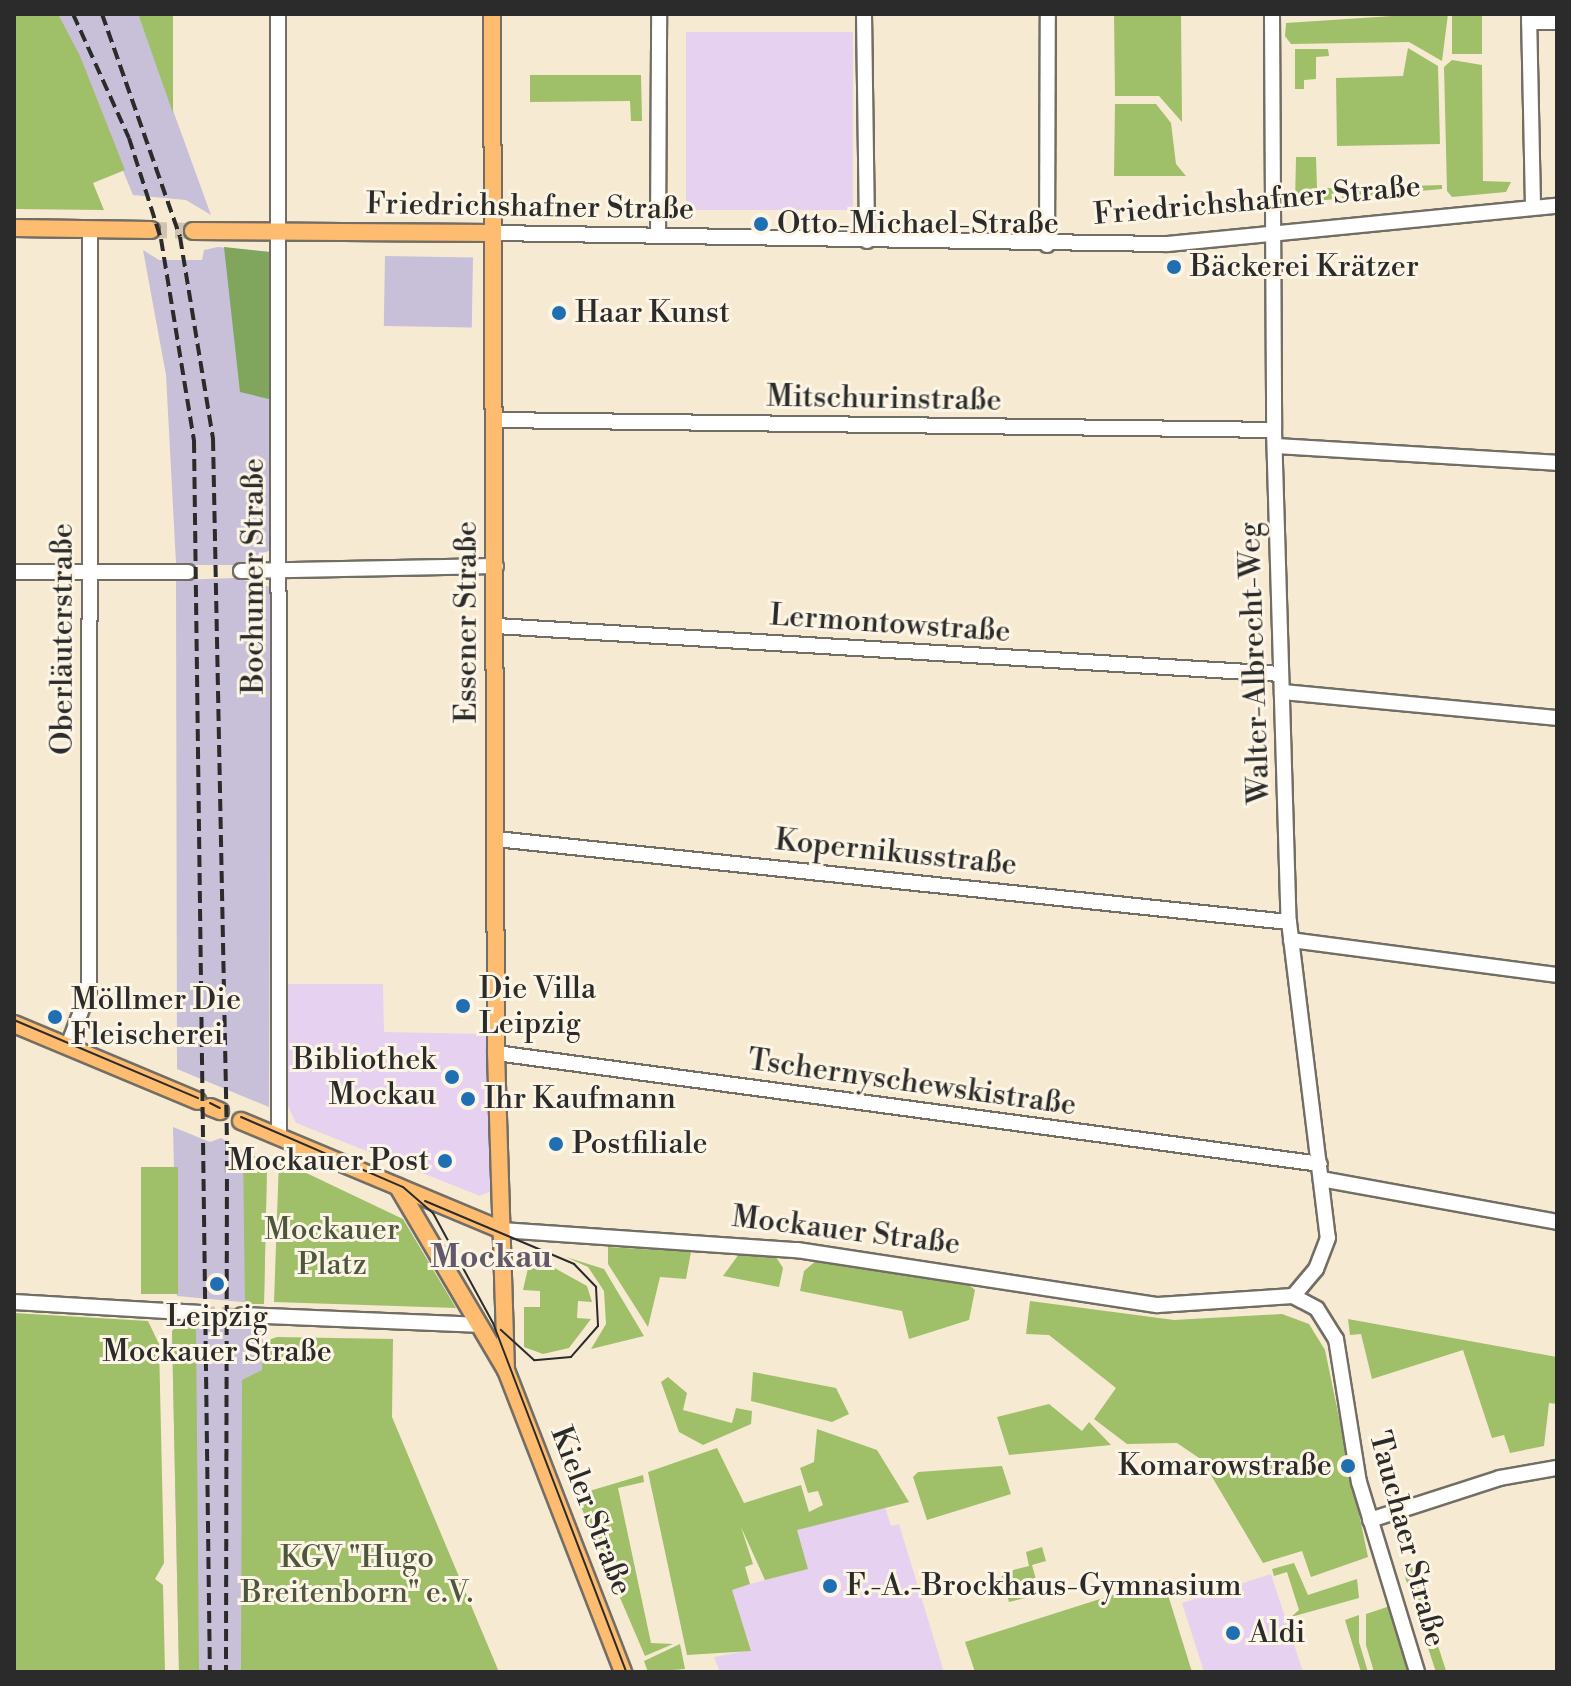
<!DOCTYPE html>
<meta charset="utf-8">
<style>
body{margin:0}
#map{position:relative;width:1571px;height:1686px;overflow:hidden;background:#f7ead2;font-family:"Libre Bodoni",serif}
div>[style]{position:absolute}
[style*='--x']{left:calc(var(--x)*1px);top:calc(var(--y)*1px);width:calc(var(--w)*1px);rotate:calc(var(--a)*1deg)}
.built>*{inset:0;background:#e6d2f0;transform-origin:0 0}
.industrial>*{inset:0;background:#c8bfd8;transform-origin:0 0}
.green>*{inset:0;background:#9fbf68;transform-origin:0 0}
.forest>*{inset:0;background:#7fa65c}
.minor-tunnel>*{height:14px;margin-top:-7px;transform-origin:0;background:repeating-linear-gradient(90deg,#cec4b1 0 14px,transparent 0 21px)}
.major-tunnel>*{height:16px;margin-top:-8px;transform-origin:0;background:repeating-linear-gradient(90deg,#cec4b1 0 16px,transparent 0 24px)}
.roads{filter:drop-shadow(2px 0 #726e65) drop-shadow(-2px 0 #726e65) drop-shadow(0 2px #726e65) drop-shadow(0 -2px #726e65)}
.minor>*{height:14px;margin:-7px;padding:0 7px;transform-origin:7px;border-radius:7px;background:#fff}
.major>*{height:16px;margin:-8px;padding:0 8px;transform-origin:8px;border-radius:8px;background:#fdbc70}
.tram>*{height:2px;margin:-1px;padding:0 1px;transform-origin:1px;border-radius:1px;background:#2b2b2b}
.rail>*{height:4px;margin-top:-2px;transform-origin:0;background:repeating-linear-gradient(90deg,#2b2b2b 0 12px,transparent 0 18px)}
.dots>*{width:22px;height:22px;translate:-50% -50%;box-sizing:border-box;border:4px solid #fcf5e5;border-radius:50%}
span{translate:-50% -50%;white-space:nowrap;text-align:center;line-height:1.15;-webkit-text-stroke:6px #fcf5e5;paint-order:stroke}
.street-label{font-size:30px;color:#2b2b2b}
.poi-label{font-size:30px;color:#2b2b2b}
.left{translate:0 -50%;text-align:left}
.right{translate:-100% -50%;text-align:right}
.park-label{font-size:30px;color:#4e573d}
.neighbourhood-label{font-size:32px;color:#625a69;font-weight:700}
.frame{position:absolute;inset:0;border:16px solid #2b2b2b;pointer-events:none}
</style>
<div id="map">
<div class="built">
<div style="left:853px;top:32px;width:178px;height:167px;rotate:90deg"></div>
<div style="clip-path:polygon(286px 984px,383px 984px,384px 1032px,490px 1034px,491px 1191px,480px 1196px,296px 1123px,288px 1106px)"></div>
<div style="clip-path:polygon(884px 1504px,891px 1526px,899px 1524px,944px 1672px,720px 1672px,714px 1657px,751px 1650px,731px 1589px,807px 1569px,796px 1530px)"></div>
<div style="clip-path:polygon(1271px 1574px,1303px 1672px,1204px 1672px,1182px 1603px)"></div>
</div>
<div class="industrial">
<div style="clip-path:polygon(58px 14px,138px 14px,211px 215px,186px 200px,133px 195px)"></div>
<div style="clip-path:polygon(218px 247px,270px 252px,271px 550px,235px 565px,186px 565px,176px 563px,166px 375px,143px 250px,159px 260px,202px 260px,204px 250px)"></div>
<div style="left:385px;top:256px;width:88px;height:70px;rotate:1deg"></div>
<div style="clip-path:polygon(236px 578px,271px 587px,269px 1107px,177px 1069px,176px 580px)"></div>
<div style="clip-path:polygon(173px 1127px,210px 1142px,221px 1138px,267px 1165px,264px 1304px,177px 1296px)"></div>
<div style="clip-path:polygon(179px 1324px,263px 1328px,264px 1672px,179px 1672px,172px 1331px)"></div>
</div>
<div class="green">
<div style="clip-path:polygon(14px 14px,58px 14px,80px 56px,125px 170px,93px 183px,104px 210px,14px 209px)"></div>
<div style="clip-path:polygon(138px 14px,173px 14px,173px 113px)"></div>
<div style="clip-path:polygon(1114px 14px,1181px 14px,1182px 122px,1159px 96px,1115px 96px)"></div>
<div style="clip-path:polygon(1423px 14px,1448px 14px,1442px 61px,1409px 42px,1291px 44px,1285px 36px,1286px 23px)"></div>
<div style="left:1452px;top:14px;width:30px;height:40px"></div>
<div style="clip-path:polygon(1408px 48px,1438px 66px,1440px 144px,1337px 146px,1336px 78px,1403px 76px)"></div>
<div style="clip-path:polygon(1295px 49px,1328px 49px,1329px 56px,1316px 57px,1316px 79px,1304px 80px,1304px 89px,1295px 89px)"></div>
<div style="clip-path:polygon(1452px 60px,1482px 65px,1483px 181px,1511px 182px,1506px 192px,1452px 197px,1447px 191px,1444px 67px)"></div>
<div style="clip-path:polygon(530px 75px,641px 75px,642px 121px,631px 121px,630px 101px,530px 102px)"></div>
<div style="clip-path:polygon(1115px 104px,1156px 104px,1171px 123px,1176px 164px,1186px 176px,1114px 176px)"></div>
<div style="clip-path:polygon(1296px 157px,1316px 157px,1317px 188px,1334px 188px,1334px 199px,1295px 204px)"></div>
<div style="clip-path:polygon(1442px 185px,1442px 189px,1342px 198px,1342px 188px)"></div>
<div style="clip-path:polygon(243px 1148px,267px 1165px,264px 1304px,245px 1304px)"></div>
<div style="clip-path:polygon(279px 1160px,403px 1219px,456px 1308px,274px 1302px)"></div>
<div style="left:141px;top:1167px;width:37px;height:127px"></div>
<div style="clip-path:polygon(608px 1247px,691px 1252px,686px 1279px,660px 1277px,648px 1327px,608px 1264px)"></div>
<div style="clip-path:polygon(739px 1254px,776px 1257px,783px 1268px,779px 1287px,723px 1276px)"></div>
<div style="clip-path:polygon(531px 1255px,587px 1286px,592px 1302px,578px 1301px,577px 1318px,591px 1319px,569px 1348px,543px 1354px,524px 1347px,524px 1307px,540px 1307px,540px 1291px,523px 1290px)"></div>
<div style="clip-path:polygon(566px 1257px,604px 1269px,644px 1336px,591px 1349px,606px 1324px,604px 1291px,588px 1267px)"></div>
<div style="clip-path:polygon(818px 1259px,962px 1279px,975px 1290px,969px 1320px,909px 1339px,902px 1311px,800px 1291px,804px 1271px)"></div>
<div style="clip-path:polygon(1030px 1301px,1174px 1320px,1282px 1314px,1309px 1324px,1325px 1350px,1368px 1557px,1311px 1577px,1302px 1551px,1263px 1563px,1202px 1460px,1177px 1443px,1127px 1444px,1094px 1419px,1116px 1388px,1049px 1335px,1026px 1334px)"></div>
<div style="clip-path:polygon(14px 1313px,148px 1321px,159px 1344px,164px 1563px,155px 1579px,163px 1585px,165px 1672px,14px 1672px)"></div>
<div style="clip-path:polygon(1348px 1319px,1557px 1357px,1557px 1404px,1549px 1403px,1544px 1446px,1510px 1453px,1504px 1435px,1492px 1438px,1463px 1350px,1372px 1379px,1361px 1334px,1350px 1335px)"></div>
<div style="clip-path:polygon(179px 1324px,196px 1325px,199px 1672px,179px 1672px,172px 1331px)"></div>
<div style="clip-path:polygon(277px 1337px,393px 1339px,392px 1417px,499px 1672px,241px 1672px,242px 1380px,262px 1370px,263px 1342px)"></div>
<div style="clip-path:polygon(753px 1372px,836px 1388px,849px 1414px,832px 1422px,751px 1401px)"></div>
<div style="clip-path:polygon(668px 1377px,687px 1393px,683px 1410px,732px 1423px,736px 1408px,752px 1411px,751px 1424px,703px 1445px,679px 1432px,661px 1382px)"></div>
<div style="clip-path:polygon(1049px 1404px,1082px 1431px,1089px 1422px,1111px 1445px,1009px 1455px,997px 1417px)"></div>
<div style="clip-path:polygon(817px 1429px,877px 1450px,909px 1502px,797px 1530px,808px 1569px,765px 1580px,741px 1527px,753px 1564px,745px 1567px,750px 1584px,732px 1590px,751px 1651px,687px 1655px,648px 1472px,717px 1448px,744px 1503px,801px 1485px,809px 1512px,823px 1505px,818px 1491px,808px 1493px,800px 1468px,814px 1462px)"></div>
<div style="clip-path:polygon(1002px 1466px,1011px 1494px,927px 1520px,913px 1477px,918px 1472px)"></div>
<div style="clip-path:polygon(643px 1475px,644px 1482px,618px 1488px,651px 1643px,673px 1644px,645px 1656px,576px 1495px)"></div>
<div style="clip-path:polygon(1042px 1547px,1046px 1561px,1032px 1565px,1040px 1594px,1009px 1602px,1001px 1573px,1029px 1566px,1026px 1552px)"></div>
<div style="clip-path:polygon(1294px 1563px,1308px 1595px,1357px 1579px,1359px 1598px,1291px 1617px,1299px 1610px,1287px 1572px,1274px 1576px,1272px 1569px)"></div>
<div style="left:1412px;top:1566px;width:111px;height:10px;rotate:72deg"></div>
<div style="clip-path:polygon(1163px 1579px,1192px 1672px,975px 1672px,965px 1642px)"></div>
<div style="clip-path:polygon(1390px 1606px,1411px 1672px,1374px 1672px,1366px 1645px,1366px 1614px)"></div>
<div style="clip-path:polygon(1359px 1615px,1359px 1642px,1368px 1672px,1361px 1672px,1345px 1620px)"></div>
<div style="clip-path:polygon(680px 1644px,685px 1669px,648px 1672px,644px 1661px)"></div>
</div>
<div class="forest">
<div style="clip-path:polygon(224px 247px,270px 252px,269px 399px,240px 392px)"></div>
</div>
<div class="minor-tunnel">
<div style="--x:201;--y:1313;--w:41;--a:2.8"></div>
</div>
<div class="major-tunnel">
<div style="--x:151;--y:230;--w:42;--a:1.4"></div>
</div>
<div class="roads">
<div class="minor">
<div style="--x:278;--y:14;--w:1123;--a:89.95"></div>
<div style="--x:864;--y:14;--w:227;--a:89.2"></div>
<div style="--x:1272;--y:14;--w:416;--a:89.7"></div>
<div style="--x:1274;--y:430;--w:492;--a:88.3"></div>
<div style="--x:1289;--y:922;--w:318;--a:83"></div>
<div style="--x:1328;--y:1238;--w:33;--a:111"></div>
<div style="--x:1316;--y:1269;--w:35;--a:130"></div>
<div style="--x:1529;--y:14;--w:193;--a:88.8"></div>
<div style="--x:1529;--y:22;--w:28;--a:0"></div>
<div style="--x:493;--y:233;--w:674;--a:0.94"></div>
<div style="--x:1167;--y:244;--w:392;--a:-5.6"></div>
<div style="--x:658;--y:236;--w:222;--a:-89.7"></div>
<div style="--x:1047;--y:245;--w:231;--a:-89.8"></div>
<div style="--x:494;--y:420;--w:780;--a:0.73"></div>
<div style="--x:1275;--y:446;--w:283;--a:3.4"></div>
<div style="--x:241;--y:571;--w:255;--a:-1.1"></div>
<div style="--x:14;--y:572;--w:174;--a:0"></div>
<div style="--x:496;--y:626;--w:786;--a:3.5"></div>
<div style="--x:1282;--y:692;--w:276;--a:5.4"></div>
<div style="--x:496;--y:839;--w:797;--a:5.98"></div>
<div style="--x:1291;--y:940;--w:268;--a:7.5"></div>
<div style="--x:68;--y:1046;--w:60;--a:-69.4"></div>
<div style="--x:89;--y:990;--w:761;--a:-89.92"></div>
<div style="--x:496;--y:1053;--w:831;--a:7.67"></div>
<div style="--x:1321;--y:1179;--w:240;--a:10.3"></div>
<div style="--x:501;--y:1230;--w:297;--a:3.9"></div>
<div style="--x:797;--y:1250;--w:365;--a:8.7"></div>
<div style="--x:1158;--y:1305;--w:135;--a:-3.8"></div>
<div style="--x:1293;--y:1296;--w:27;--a:28"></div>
<div style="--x:1317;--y:1309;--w:36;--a:58"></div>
<div style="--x:1336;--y:1339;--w:145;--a:80.9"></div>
<div style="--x:1359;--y:1482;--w:199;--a:73"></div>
<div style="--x:14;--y:1302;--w:187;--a:3.4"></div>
<div style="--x:242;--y:1315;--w:235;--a:2.4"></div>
<div style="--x:1370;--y:1520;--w:137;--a:-17.9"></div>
<div style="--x:1500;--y:1478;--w:58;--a:-10"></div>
</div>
<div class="major">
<div style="--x:492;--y:14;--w:1039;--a:89.78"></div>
<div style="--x:496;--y:1053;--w:317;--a:88.2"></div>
<div style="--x:14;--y:228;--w:137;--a:0.8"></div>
<div style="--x:193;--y:231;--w:300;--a:0.4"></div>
<div style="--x:14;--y:1024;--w:199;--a:22.7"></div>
<div style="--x:210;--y:1107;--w:11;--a:22"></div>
<div style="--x:241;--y:1121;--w:282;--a:22.7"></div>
<div style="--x:398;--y:1187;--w:212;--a:59.5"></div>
<div style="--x:506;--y:1370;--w:324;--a:68.8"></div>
</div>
</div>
<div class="tram">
<div style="--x:14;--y:1020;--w:200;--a:23"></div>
<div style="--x:210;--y:1103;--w:11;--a:27"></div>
<div style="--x:241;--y:1117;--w:176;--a:23.4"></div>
<div style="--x:403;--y:1187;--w:40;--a:41"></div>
<div style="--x:433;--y:1213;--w:125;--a:61.4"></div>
<div style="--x:493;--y:1323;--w:373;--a:69.1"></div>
<div style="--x:425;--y:1201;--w:162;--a:22.9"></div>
<div style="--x:574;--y:1264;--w:32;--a:46"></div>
<div style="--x:596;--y:1287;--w:39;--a:87"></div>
<div style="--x:598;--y:1326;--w:41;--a:131.1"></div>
<div style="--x:571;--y:1357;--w:37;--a:175"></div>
<div style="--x:534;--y:1360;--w:45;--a:-137.7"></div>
</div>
<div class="rail">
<div style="--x:73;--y:14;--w:136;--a:65.7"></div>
<div style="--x:129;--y:138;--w:106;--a:72.4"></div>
<div style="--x:161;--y:239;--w:205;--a:80.7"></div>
<div style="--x:194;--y:441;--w:1231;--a:89.26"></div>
<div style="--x:102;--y:14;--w:236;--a:70.7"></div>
<div style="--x:180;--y:237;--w:205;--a:80.7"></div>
<div style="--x:213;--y:439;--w:704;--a:88.86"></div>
<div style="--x:227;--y:1143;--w:529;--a:90.11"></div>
</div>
<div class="dots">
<div style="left:761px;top:224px;background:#1f6fb2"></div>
<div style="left:1174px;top:267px;background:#1f6fb2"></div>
<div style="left:559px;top:313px;background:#1f6fb2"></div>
<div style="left:463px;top:1006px;background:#1f6fb2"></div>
<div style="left:55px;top:1017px;background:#1f6fb2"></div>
<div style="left:452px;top:1077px;background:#1f6fb2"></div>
<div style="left:468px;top:1099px;background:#1f6fb2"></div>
<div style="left:556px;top:1144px;background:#1f6fb2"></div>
<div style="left:445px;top:1161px;background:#1f6fb2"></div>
<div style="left:217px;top:1284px;background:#1f6fb2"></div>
<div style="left:1348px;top:1466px;background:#1f6fb2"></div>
<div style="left:830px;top:1586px;background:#1f6fb2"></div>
<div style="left:1233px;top:1633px;background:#1f6fb2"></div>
</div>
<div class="street-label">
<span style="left:1257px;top:201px;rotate:-5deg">Friedrichshafner Straße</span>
<span style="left:530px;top:207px;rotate:1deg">Friedrichshafner Straße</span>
<span style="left:884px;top:399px;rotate:1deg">Mitschurinstraße</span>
<span style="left:254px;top:576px;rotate:-90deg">Bochumer Straße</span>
<span style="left:467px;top:622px;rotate:-90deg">Essener Straße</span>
<span style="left:890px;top:624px;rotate:4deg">Lermontowstraße</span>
<span style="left:63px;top:639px;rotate:-90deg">Oberläuterstraße</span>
<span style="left:1255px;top:663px;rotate:-92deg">Walter-Albrecht-Weg</span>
<span style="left:896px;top:853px;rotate:6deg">Kopernikusstraße</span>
<span style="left:912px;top:1083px;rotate:8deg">Tschernyschewskistraße</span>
<span style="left:846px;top:1231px;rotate:7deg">Mockauer Straße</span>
<span style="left:591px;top:1511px;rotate:69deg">Kieler Straße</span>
<span style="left:1407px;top:1539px;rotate:75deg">Tauchaer Straße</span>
</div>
<div class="poi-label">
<span class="left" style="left:777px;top:224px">Otto-Michael-Straße</span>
<span class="left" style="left:1190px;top:267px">Bäckerei Krätzer</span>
<span class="left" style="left:575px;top:313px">Haar Kunst</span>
<span class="left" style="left:479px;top:1006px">Die Villa<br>Leipzig</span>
<span class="left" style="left:71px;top:1017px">Möllmer Die<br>Fleischerei</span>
<span class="right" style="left:436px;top:1077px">Bibliothek<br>Mockau</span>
<span class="left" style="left:484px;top:1099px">Ihr Kaufmann</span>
<span class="left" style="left:572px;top:1144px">Postfiliale</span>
<span class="right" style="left:429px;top:1161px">Mockauer Post</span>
<span style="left:217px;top:1334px">Leipzig<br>Mockauer Straße</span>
<span class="right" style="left:1332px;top:1466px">Komarowstraße</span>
<span class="left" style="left:846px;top:1586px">F.-A.-Brockhaus-Gymnasium</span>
<span class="left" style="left:1249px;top:1633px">Aldi</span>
</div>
<div class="park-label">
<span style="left:332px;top:1247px">Mockauer<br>Platz</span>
<span style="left:357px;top:1575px">KGV "Hugo<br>Breitenborn" e.V.</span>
</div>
<div class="neighbourhood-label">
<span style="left:491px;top:1257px">Mockau</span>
</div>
<div class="frame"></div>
</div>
